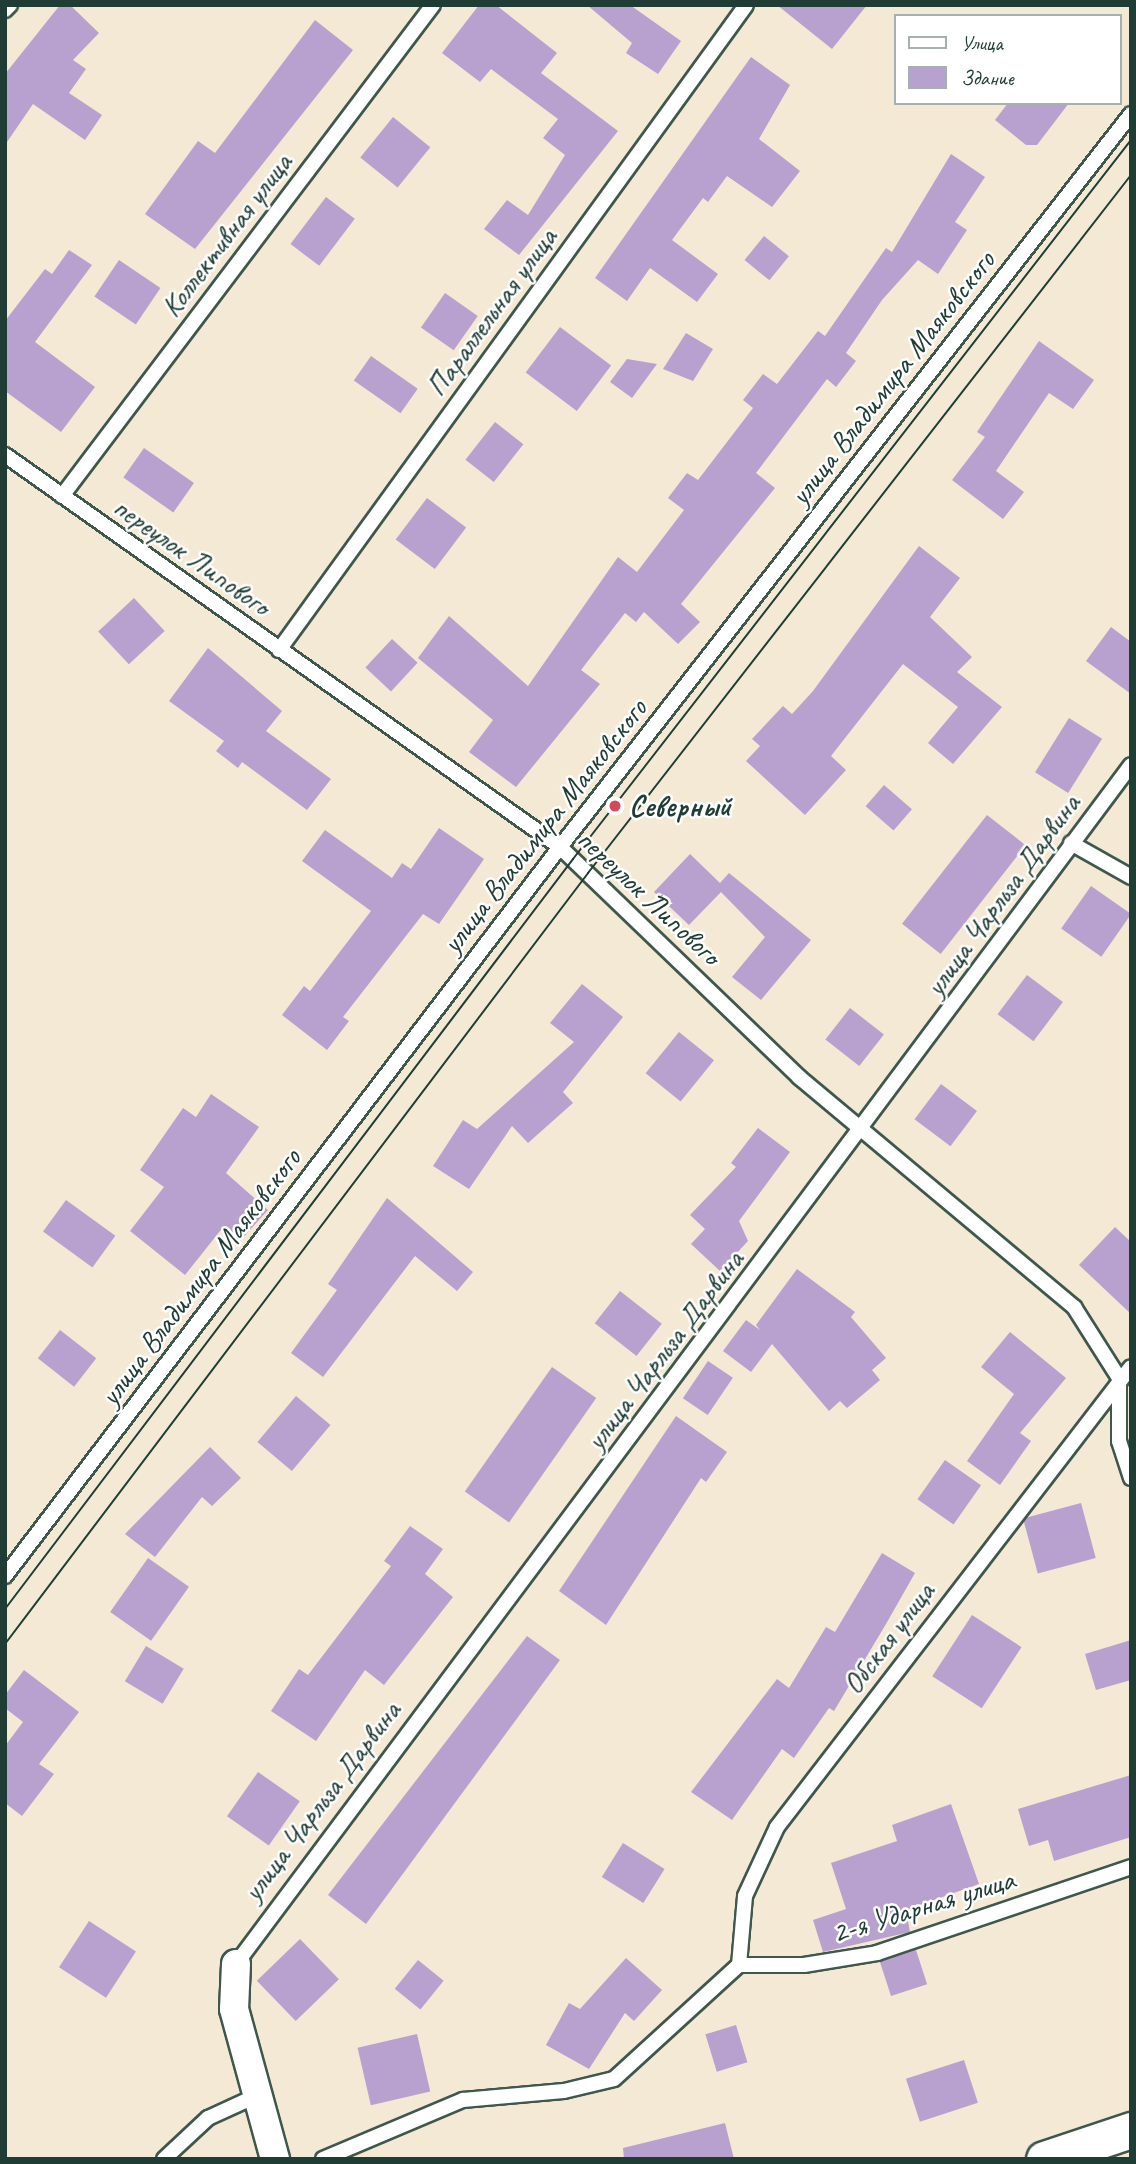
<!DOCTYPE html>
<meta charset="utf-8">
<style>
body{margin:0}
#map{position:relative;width:1136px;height:2164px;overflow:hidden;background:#f4e9d4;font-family:Caveat,sans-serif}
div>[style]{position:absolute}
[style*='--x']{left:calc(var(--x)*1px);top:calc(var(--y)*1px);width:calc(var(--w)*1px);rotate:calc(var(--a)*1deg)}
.building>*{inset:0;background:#b8a1cf;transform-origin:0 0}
.roads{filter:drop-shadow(2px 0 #3f574c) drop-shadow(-2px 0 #3f574c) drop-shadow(0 2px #3f574c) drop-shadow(0 -2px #3f574c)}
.service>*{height:14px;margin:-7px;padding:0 7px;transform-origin:7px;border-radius:7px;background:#fff}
.minor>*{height:28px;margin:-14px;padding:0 14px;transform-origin:14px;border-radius:14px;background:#fff}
.tertiary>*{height:35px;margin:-17.5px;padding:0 17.5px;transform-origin:17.5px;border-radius:17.5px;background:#fff}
.tram>*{height:2px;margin:-1px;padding:0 1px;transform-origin:1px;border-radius:1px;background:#1f3d34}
.dots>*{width:19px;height:19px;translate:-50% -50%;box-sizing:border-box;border:4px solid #fff;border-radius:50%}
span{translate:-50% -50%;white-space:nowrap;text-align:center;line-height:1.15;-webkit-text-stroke:5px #fff;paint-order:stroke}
.street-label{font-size:30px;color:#1f3d34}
.poi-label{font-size:30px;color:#1f3d34;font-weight:700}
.left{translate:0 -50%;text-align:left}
.frame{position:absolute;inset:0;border:7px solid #1f3d34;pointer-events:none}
.legend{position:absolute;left:894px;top:14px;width:228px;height:91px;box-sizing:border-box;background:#fff;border:2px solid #a5b1ae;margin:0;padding:9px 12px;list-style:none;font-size:21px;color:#1f3d34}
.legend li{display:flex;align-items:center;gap:14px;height:35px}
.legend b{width:35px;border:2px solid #a5b1ae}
</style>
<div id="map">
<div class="building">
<div style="clip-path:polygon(60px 5px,70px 5px,99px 33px,73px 60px,86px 69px,69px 93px,102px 115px,85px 140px,33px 104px,5px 145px,5px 74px)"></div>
<div style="clip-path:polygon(479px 5px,496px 5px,557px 53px,541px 73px,618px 131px,519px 255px,484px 229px,507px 200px,528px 215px,565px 155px,543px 138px,558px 119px,491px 69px,480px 82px,442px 53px)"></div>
<div style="clip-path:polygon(587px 5px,630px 5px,681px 41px,658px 74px,626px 53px,632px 43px)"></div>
<div style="clip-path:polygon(777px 5px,867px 5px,832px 49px)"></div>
<div style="clip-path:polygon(315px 20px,353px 50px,195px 249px,145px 214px,198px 141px,215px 153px)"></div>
<div style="clip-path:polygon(751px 57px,790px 85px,759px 139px,800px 171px,772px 207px,727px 176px,708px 202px,703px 198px,672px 240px,718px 274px,697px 302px,650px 268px,627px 301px,595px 278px)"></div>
<div style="clip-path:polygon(1008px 103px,1069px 103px,1037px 145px,1026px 145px,995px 120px)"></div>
<div style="left:393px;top:117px;width:48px;height:52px;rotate:39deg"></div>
<div style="clip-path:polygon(951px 154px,985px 177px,955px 222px,967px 230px,938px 274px,918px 260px,882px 300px,846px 353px,856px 361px,836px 387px,827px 379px,756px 473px,775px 488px,681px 604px,700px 622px,678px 644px,644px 612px,636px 622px,625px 613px,581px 670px,600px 684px,516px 787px,469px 752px,493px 720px,418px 658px,449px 616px,528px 686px,618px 557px,637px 572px,684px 510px,668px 498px,687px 473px,698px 480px,753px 408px,743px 400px,763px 374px,777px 384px,818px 331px,825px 336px,886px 248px,892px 252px)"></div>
<div style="left:326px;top:197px;width:36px;height:59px;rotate:37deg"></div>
<div style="left:764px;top:236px;width:32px;height:31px;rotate:39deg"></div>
<div style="clip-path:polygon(69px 250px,92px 265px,35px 342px,95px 387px,61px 432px,5px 391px,5px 321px,45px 269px,52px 274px)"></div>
<div style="left:119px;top:260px;width:50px;height:44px;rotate:34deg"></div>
<div style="left:445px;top:293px;width:40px;height:42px;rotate:35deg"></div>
<div style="left:560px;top:327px;width:64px;height:57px;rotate:37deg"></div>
<div style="clip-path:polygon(686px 333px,713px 349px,693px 381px,663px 369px)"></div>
<div style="clip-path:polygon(1039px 341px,1094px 380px,1073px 409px,1049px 393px,996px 471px,1024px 492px,1003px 519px,952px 480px,985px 437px,977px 432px)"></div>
<div style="left:371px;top:356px;width:57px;height:30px;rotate:35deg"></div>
<div style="clip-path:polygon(627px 359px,657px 364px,632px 398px,610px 382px)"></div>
<div style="left:495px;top:422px;width:36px;height:48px;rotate:38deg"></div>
<div style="left:144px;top:448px;width:61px;height:36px;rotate:35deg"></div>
<div style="left:427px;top:498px;width:49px;height:52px;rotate:37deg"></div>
<div style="clip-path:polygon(919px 546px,960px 578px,930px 617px,972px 657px,957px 672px,1002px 707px,953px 764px,928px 743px,958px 707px,903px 664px,831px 756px,846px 770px,805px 815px,746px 761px,760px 746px,752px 739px,783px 706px,792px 714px,813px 691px)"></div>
<div style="left:134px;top:598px;width:45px;height:49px;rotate:47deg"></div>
<div style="clip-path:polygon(1111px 627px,1131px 642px,1131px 694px,1086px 661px)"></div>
<div style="left:392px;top:639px;width:35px;height:39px;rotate:43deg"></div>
<div style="clip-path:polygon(208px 648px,282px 711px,266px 731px,331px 779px,307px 810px,242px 762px,238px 768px,216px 751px,224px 741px,169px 701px)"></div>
<div style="left:1069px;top:718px;width:39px;height:64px;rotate:32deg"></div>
<div style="left:884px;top:785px;width:37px;height:28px;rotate:41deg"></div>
<div style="left:987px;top:815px;width:49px;height:138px;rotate:38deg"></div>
<div style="clip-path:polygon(439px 828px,484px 859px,439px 924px,423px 914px,343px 1017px,349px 1021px,327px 1050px,282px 1015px,304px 986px,310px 991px,371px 911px,302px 861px,325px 830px,392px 878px,402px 863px,411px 869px)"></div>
<div style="clip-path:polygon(690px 854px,720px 883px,729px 873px,811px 940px,761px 1000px,732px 977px,765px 937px,721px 892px,689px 925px,654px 892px)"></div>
<div style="left:1091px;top:886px;width:49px;height:52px;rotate:35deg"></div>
<div style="left:1027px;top:975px;width:45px;height:49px;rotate:37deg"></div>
<div style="clip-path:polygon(582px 984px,623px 1017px,563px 1092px,573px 1103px,528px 1143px,512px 1126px,469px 1189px,433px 1166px,463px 1120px,477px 1129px,574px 1042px,550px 1023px)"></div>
<div style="left:850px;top:1008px;width:43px;height:40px;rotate:38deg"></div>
<div style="left:679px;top:1032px;width:45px;height:53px;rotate:39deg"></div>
<div style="left:941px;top:1084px;width:45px;height:44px;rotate:37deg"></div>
<div style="clip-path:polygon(211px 1094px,259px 1127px,226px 1173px,268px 1210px,240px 1241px,224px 1226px,185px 1275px,130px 1231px,164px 1187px,140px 1170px,183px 1108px,196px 1117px)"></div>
<div style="clip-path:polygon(758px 1128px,790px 1152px,739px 1221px,748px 1241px,720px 1271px,691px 1244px,705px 1229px,690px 1215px,736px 1167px,731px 1163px)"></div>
<div style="clip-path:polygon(387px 1198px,473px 1272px,457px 1291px,415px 1256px,323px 1377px,291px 1353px,337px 1290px,328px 1284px)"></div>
<div style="left:66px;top:1200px;width:61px;height:39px;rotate:36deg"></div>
<div style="clip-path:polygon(1115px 1227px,1131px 1242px,1131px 1314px,1079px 1265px)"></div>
<div style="clip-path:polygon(797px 1269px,855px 1312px,851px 1317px,886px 1358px,872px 1370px,880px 1380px,847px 1408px,840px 1401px,829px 1411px,772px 1344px,751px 1372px,723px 1351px,746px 1320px,760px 1330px,756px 1325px)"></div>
<div style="left:620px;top:1291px;width:53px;height:41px;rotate:38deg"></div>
<div style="left:60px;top:1330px;width:46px;height:36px;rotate:38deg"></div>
<div style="clip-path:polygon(1010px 1332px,1066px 1378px,1020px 1433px,1031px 1441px,1000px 1485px,967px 1461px,1014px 1394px,981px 1367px)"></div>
<div style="left:708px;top:1361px;width:30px;height:45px;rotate:34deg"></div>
<div style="left:552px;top:1367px;width:54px;height:152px;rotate:35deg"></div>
<div style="left:296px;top:1396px;width:45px;height:60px;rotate:40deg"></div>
<div style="clip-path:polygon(676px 1416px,727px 1452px,706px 1482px,701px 1478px,606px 1625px,559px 1591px)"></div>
<div style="clip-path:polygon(210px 1447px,241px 1478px,212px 1506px,202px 1497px,155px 1557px,125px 1534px)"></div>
<div style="left:945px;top:1460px;width:44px;height:48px;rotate:35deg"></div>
<div style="left:1081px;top:1503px;width:57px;height:60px;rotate:75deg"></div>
<div style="clip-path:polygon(410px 1526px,443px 1549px,425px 1574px,453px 1597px,384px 1685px,365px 1670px,316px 1741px,271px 1711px,299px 1669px,308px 1675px,391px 1566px,384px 1561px)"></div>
<div style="clip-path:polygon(882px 1553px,915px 1573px,886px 1624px,834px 1711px,829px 1708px,794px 1758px,782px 1749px,732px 1820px,691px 1792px,777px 1679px,789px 1688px,826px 1627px,835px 1632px)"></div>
<div style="left:148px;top:1558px;width:50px;height:66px;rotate:35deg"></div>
<div style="left:972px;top:1615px;width:59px;height:73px;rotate:33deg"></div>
<div style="clip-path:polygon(527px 1636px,560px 1660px,366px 1924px,328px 1895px)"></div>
<div style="clip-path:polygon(1131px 1640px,1131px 1680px,1096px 1690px,1085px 1654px)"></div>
<div style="left:146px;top:1646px;width:44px;height:41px;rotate:31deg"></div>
<div style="clip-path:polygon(24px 1670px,79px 1712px,39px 1764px,54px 1774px,22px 1816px,5px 1803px,5px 1746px,23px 1722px,5px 1708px,5px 1695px)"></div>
<div style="left:258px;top:1772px;width:51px;height:54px;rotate:35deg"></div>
<div style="clip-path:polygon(1131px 1775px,1131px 1837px,1054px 1861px,1048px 1840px,1029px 1846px,1018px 1809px)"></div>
<div style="clip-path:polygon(951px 1804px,979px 1884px,906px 1910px,910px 1932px,823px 1952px,813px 1920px,846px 1909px,831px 1863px,897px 1841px,892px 1825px)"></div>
<div style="left:623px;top:1843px;width:49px;height:40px;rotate:32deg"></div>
<div style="left:89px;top:1921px;width:56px;height:55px;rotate:33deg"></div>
<div style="left:300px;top:1939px;width:56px;height:60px;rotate:46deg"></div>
<div style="left:916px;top:1950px;width:36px;height:38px;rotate:72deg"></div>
<div style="clip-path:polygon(626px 1958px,662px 1990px,634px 2021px,625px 2013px,589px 2069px,546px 2045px,569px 2003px,580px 2009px)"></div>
<div style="left:418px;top:1960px;width:33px;height:37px;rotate:39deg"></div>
<div style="left:736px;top:2025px;width:39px;height:32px;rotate:73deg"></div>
<div style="left:417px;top:2034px;width:59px;height:61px;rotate:77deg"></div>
<div style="left:964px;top:2060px;width:45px;height:61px;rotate:72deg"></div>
<div style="clip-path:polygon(725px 2123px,734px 2159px,624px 2159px,623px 2148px)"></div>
</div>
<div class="roads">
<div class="service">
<div style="--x:5;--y:10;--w:7;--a:-45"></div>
<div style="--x:5;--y:455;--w:679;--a:35.23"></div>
<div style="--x:560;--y:847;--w:332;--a:43.9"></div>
<div style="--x:799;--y:1077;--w:359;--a:39.9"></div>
<div style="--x:1074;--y:1307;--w:84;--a:57.6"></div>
<div style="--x:1119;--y:1378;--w:63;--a:90"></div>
<div style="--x:1119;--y:1441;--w:39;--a:72"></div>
<div style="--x:62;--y:496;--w:615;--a:-52.93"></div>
<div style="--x:279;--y:650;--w:796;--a:-54.09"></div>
<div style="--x:1071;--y:843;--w:69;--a:29.5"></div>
<div style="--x:5;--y:1576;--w:916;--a:-52.72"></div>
<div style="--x:560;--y:847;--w:929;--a:-52.08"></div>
<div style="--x:236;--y:1964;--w:1496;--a:-53.26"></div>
<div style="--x:739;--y:1965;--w:69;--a:-85"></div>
<div style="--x:745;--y:1896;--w:76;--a:-65.1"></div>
<div style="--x:777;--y:1827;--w:580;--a:-52.42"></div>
<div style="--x:164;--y:2159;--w:60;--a:-43"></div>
<div style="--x:208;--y:2118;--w:55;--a:-24.7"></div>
<div style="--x:323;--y:2159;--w:152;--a:-22.9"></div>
<div style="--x:463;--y:2100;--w:101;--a:-5.1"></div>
<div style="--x:564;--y:2091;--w:51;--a:-13.5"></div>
<div style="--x:614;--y:2079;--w:169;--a:-42.4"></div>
<div style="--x:739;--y:1965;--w:65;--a:0"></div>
<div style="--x:804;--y:1965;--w:74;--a:-9.3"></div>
<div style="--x:877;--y:1953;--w:268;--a:-18.7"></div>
</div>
<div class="minor">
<div style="--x:236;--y:1964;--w:45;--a:92.5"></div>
<div style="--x:234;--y:2009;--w:156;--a:74.7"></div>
</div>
<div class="tertiary">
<div style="--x:1044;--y:2159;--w:92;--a:-18.4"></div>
</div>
</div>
<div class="tram">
<div style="--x:5;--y:1609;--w:941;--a:-52.86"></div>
<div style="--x:573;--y:859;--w:910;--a:-52.19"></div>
<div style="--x:5;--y:1644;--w:967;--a:-52.9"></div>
<div style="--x:588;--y:873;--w:884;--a:-52.12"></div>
</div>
<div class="dots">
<div style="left:615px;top:806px;background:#d1495b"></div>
</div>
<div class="street-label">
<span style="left:226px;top:235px;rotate:-53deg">Коллективная улица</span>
<span style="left:491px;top:312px;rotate:-54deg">Параллельная улица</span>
<span style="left:892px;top:378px;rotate:-52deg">улица Владимира Маяковского</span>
<span style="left:192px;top:556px;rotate:35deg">переулок Липового</span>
<span style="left:544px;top:826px;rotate:-52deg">улица Владимира Маяковского</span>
<span style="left:1002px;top:895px;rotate:-54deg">улица Чарльза Дарвина</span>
<span style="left:649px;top:897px;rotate:43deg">переулок Липового</span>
<span style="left:200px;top:1277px;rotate:-53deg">улица Владимира Маяковского</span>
<span style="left:664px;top:1350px;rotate:-53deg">улица Чарльза Дарвина</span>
<span style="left:888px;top:1638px;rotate:-53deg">Обская улица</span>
<span style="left:321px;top:1801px;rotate:-53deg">улица Чарльза Дарвина</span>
<span style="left:923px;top:1906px;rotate:-17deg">2-я Ударная улица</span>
</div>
<div class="poi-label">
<span class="left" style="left:629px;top:806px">Северный</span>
</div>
<div class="frame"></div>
<ul class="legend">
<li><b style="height:9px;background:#fff"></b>Улица</li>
<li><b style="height:19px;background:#b8a1cf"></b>Здание</li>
</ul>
</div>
